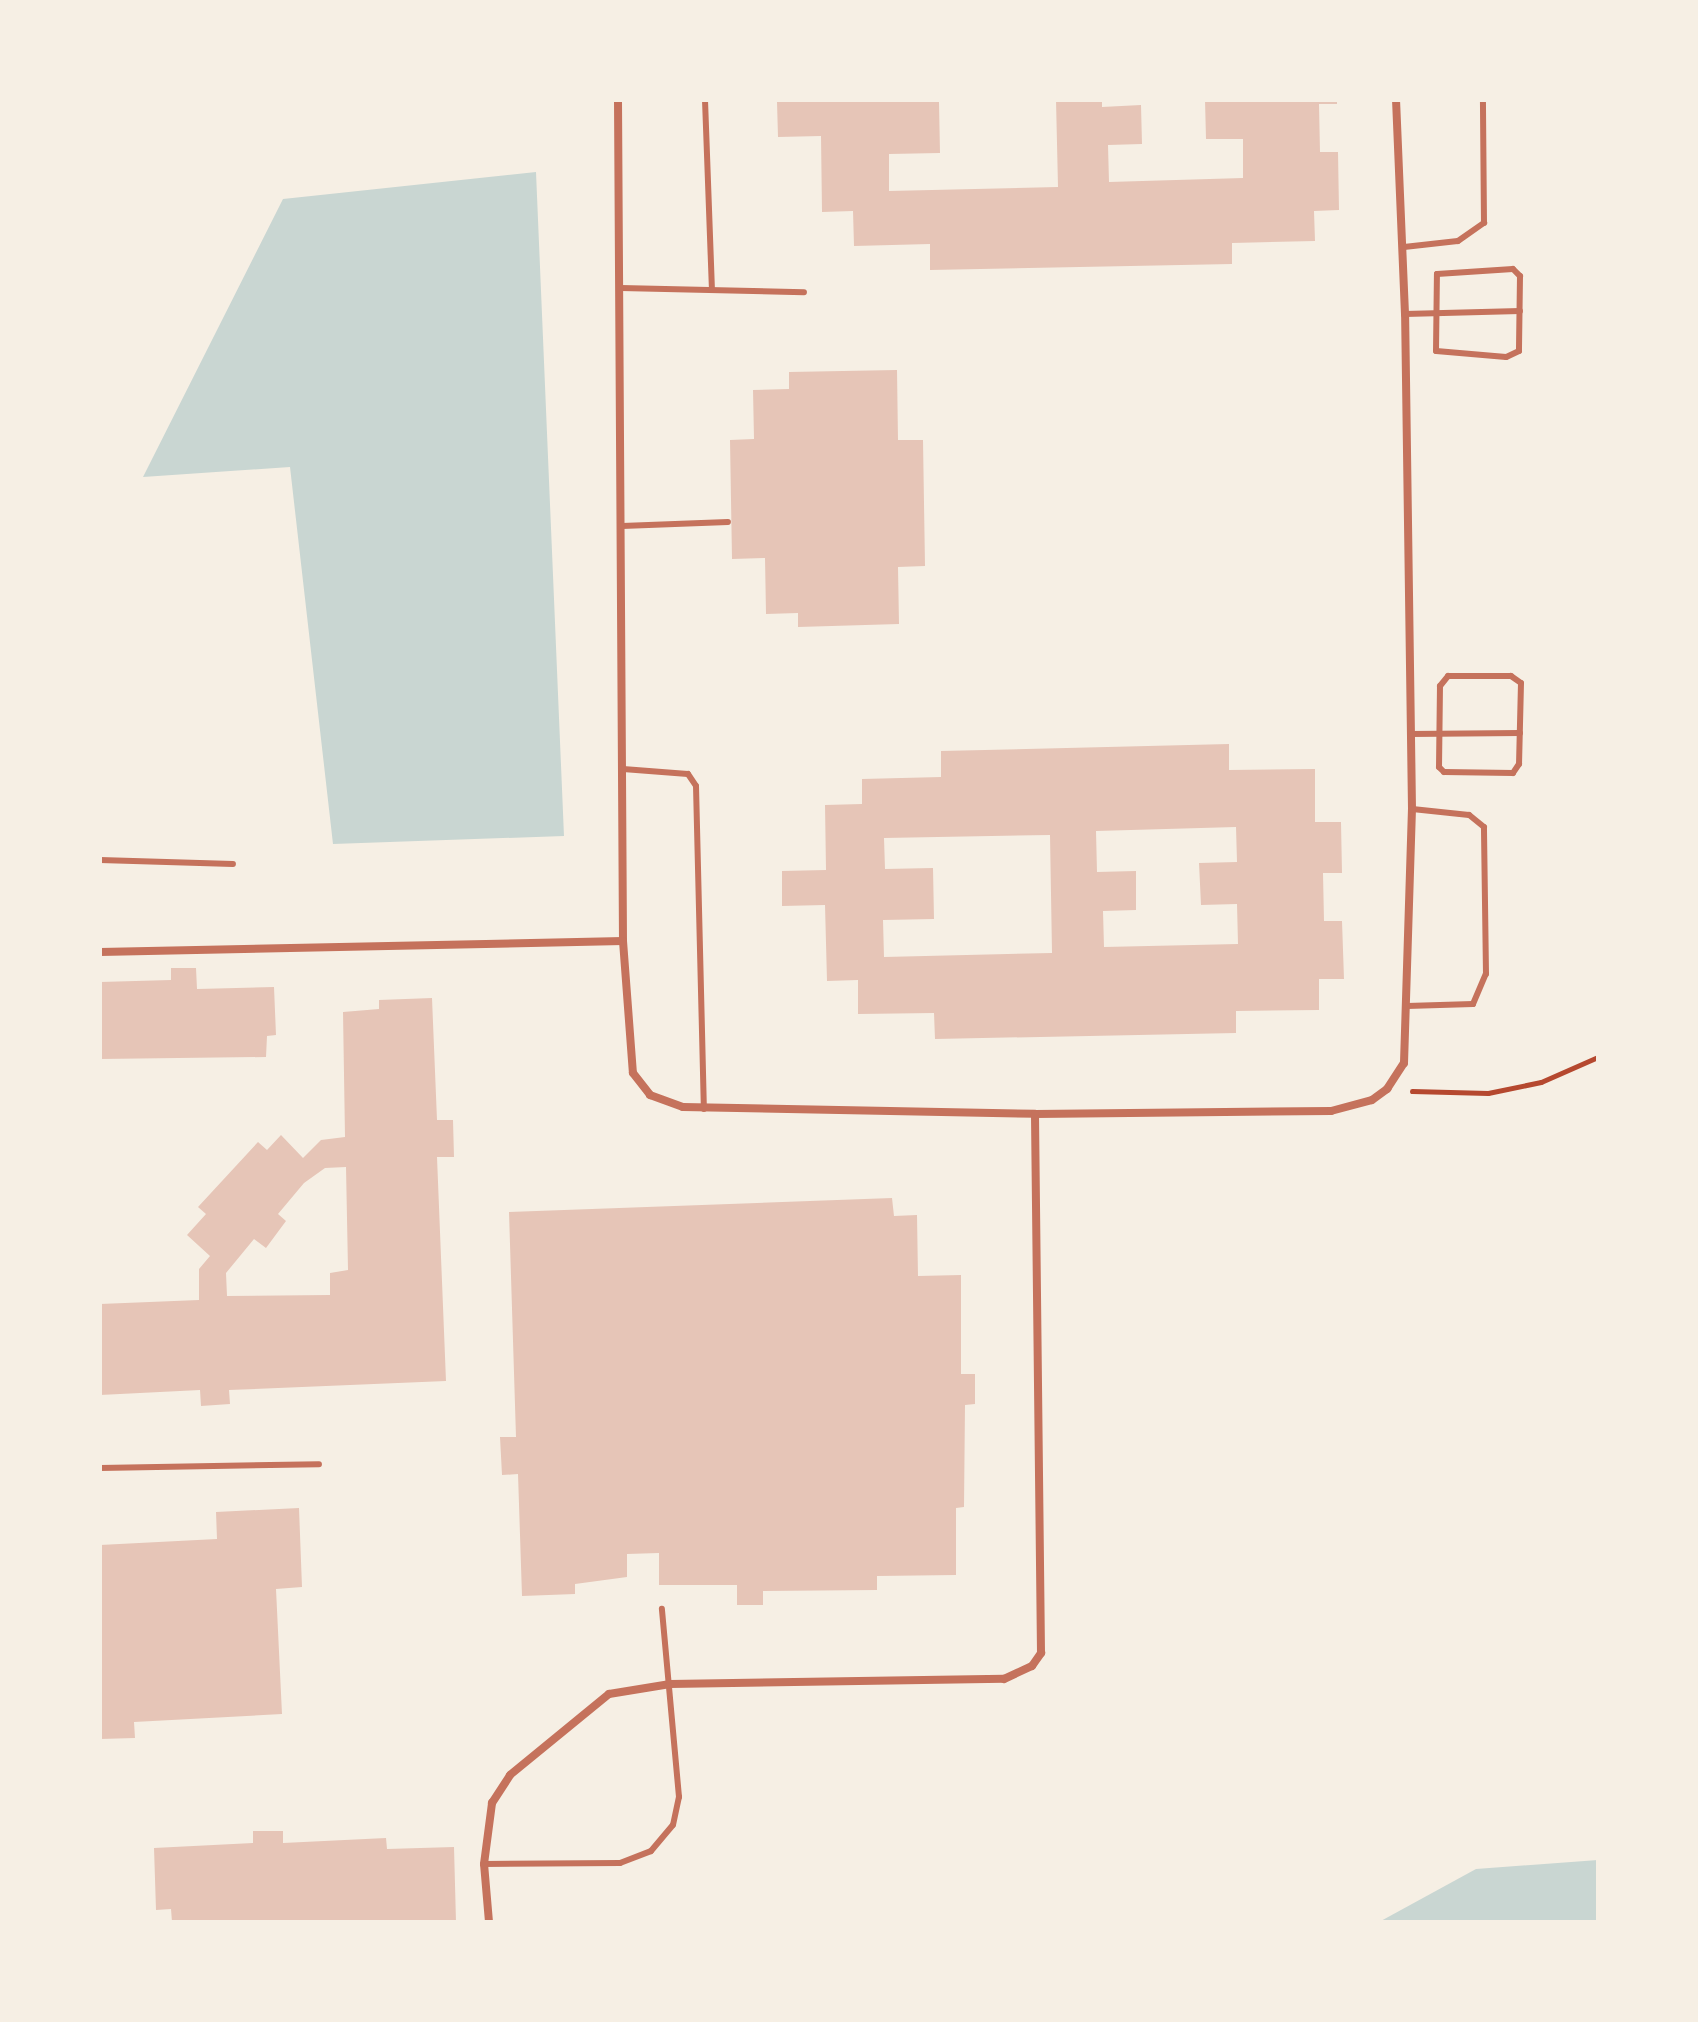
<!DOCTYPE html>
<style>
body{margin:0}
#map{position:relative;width:1698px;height:2022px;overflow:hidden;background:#f6efe4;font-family:Lato,sans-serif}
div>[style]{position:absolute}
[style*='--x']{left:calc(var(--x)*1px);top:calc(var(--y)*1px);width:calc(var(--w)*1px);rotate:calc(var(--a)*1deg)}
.water>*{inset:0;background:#c9d6d2}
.building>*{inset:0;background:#e6c5b7}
.path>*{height:5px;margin:-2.5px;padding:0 2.5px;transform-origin:2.5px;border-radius:2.5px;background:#b5482f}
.service>*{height:6px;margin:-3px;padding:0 3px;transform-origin:3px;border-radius:3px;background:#c5725c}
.minor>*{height:8px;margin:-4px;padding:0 4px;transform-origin:4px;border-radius:4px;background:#c5725c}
span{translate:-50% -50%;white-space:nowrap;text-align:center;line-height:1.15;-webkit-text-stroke:7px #f6efe4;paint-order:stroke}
.frame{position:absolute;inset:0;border:102px solid #f6efe4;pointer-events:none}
</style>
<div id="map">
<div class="water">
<div style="clip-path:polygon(536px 172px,564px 836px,333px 844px,290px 467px,143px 477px,283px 199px)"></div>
<div style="clip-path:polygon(1598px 1860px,1598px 1922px,1379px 1922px,1476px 1869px)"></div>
</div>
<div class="building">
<div style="clip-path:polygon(822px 100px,939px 102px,940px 153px,889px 154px,889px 191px,1058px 187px,1056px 100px,1102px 100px,1102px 107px,1141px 105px,1142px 144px,1108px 145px,1109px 182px,1243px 178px,1243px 139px,1206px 139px,1205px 100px,1337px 100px,1337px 104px,1319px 104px,1320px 152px,1338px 152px,1339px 210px,1314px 211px,1315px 241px,1232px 243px,1232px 264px,930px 270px,930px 244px,854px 246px,853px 211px,822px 212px,821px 136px,778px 137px,777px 102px)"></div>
<div style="clip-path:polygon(897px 370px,898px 440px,923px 440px,925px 566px,898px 567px,899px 624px,798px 627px,798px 613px,766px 614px,765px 558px,732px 559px,730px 440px,754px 439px,753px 390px,789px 389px,789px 372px)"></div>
<div style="clip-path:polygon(evenodd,1229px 744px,1229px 770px,1315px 769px,1315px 822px,1341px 822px,1342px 873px,1323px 873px,1324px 921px,1342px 921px,1344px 979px,1319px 979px,1319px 1010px,1236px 1011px,1236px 1033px,935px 1039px,934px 1013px,858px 1014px,858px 980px,827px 981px,825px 905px,782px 906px,782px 871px,826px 870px,825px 805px,862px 804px,862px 779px,941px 777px,941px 751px,1229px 744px,1236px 827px,1237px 862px,1199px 863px,1201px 905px,1237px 904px,1238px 944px,1104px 947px,1103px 911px,1136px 910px,1136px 871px,1097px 872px,1096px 831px,1236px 827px,1229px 744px,1050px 835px,1052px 953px,884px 957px,883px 920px,934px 919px,933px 868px,885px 869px,884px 838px,1050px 835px)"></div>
<div style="clip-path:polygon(171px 968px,196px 968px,197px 989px,274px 987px,276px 1035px,267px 1036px,266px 1057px,100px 1059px,100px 982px,171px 980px)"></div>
<div style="clip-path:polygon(evenodd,432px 998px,437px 1120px,453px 1120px,454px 1157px,437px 1157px,446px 1381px,229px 1390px,230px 1404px,201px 1406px,200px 1390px,100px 1395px,100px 1304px,199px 1300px,199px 1269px,210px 1256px,187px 1235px,206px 1214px,198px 1207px,258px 1142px,267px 1150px,281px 1135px,303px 1158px,321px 1140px,345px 1137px,343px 1012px,379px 1009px,379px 1000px,432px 998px,346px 1167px,348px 1270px,330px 1273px,330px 1295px,227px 1296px,226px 1273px,254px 1239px,266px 1248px,286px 1221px,278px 1214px,304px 1183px,325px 1168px,346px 1167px)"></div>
<div style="clip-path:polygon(892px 1198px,894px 1216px,917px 1215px,918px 1276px,961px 1275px,961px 1374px,975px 1374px,975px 1404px,965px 1405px,964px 1507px,956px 1508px,956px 1575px,877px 1576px,877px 1590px,763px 1591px,763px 1605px,737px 1605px,737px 1585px,659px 1585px,659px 1553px,627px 1554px,627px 1577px,575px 1584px,575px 1594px,522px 1596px,518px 1474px,502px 1475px,500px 1437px,516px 1437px,509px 1212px)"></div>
<div style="clip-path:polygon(299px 1508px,302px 1587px,276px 1589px,282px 1714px,134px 1722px,135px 1738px,100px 1739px,100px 1545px,217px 1539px,216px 1512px)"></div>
<div style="clip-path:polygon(253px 1831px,283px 1831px,283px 1843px,386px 1838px,387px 1849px,454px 1847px,456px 1922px,172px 1922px,171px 1909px,156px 1910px,154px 1848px,253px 1843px)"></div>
</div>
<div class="path">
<div style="--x:1412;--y:1091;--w:76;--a:1.5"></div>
<div style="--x:1488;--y:1093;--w:54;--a:-11.7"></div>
<div style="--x:1541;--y:1082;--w:62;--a:-23.7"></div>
</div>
<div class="service">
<div style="--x:705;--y:100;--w:190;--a:87.9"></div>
<div style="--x:1404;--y:247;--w:54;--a:-6.3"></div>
<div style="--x:1458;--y:241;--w:32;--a:-35"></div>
<div style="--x:1484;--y:223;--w:123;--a:-90.5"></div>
<div style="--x:1513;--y:269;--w:10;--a:45"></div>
<div style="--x:1520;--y:276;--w:75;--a:90.8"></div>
<div style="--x:1519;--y:351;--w:14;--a:155"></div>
<div style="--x:1506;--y:357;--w:70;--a:-175.1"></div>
<div style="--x:1436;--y:351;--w:77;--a:-89.3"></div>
<div style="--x:1437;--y:274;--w:76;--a:-3.8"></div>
<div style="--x:621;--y:288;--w:183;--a:1.3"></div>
<div style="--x:1405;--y:314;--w:115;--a:-1.5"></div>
<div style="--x:622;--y:526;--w:106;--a:-2.2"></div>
<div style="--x:1448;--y:676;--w:63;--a:0"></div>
<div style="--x:1511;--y:676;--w:12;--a:35"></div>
<div style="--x:1521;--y:683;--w:81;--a:91.4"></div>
<div style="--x:1519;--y:764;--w:11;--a:124"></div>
<div style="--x:1513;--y:773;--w:69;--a:-179.2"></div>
<div style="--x:1444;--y:772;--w:7;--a:-135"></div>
<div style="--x:1439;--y:767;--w:81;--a:-89.3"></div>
<div style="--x:1440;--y:686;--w:13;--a:-51"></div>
<div style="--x:1411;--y:734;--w:109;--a:-0.5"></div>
<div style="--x:623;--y:769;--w:65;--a:4.4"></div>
<div style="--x:688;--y:774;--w:14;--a:56"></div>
<div style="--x:696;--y:786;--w:323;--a:88.6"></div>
<div style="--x:100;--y:860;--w:133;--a:1.7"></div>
<div style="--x:1407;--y:1006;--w:66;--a:-1.7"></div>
<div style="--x:1473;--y:1004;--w:33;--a:-67"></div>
<div style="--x:1486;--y:974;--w:147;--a:-90.8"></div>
<div style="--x:1484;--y:827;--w:19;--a:-141"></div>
<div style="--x:1469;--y:815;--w:57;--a:-174"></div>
<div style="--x:100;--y:1468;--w:219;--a:-1"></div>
<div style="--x:484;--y:1864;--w:136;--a:-0.4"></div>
<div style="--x:620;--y:1863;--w:33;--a:-21"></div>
<div style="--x:651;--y:1851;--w:34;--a:-50"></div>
<div style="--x:673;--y:1825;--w:29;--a:-78"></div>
<div style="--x:679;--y:1797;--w:189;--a:-95.2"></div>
</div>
<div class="minor">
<div style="--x:618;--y:100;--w:841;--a:89.66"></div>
<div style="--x:623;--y:941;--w:132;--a:85.7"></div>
<div style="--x:633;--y:1073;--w:28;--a:52"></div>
<div style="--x:650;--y:1095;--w:35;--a:20"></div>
<div style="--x:683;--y:1107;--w:352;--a:1.1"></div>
<div style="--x:1035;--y:1114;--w:296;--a:-0.6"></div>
<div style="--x:1331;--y:1111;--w:42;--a:-15"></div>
<div style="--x:1372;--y:1100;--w:19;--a:-36"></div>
<div style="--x:1387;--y:1089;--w:31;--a:-57"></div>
<div style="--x:1404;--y:1063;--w:254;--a:-88.2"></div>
<div style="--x:1412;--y:809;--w:495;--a:-90.8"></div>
<div style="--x:1405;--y:314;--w:214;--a:-92.4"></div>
<div style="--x:100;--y:952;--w:523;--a:-1.2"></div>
<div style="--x:489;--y:1922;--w:58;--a:-94.9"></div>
<div style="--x:484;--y:1864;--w:62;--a:-82.5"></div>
<div style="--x:492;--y:1803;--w:33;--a:-57"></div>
<div style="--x:510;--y:1775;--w:128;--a:-39.3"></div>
<div style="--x:609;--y:1694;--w:62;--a:-9.3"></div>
<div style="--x:670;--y:1684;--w:334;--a:-0.9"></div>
<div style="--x:1004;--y:1679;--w:31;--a:-25"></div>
<div style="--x:1032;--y:1666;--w:16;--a:-55"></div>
<div style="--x:1041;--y:1653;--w:539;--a:-90.64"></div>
</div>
<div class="frame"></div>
</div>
